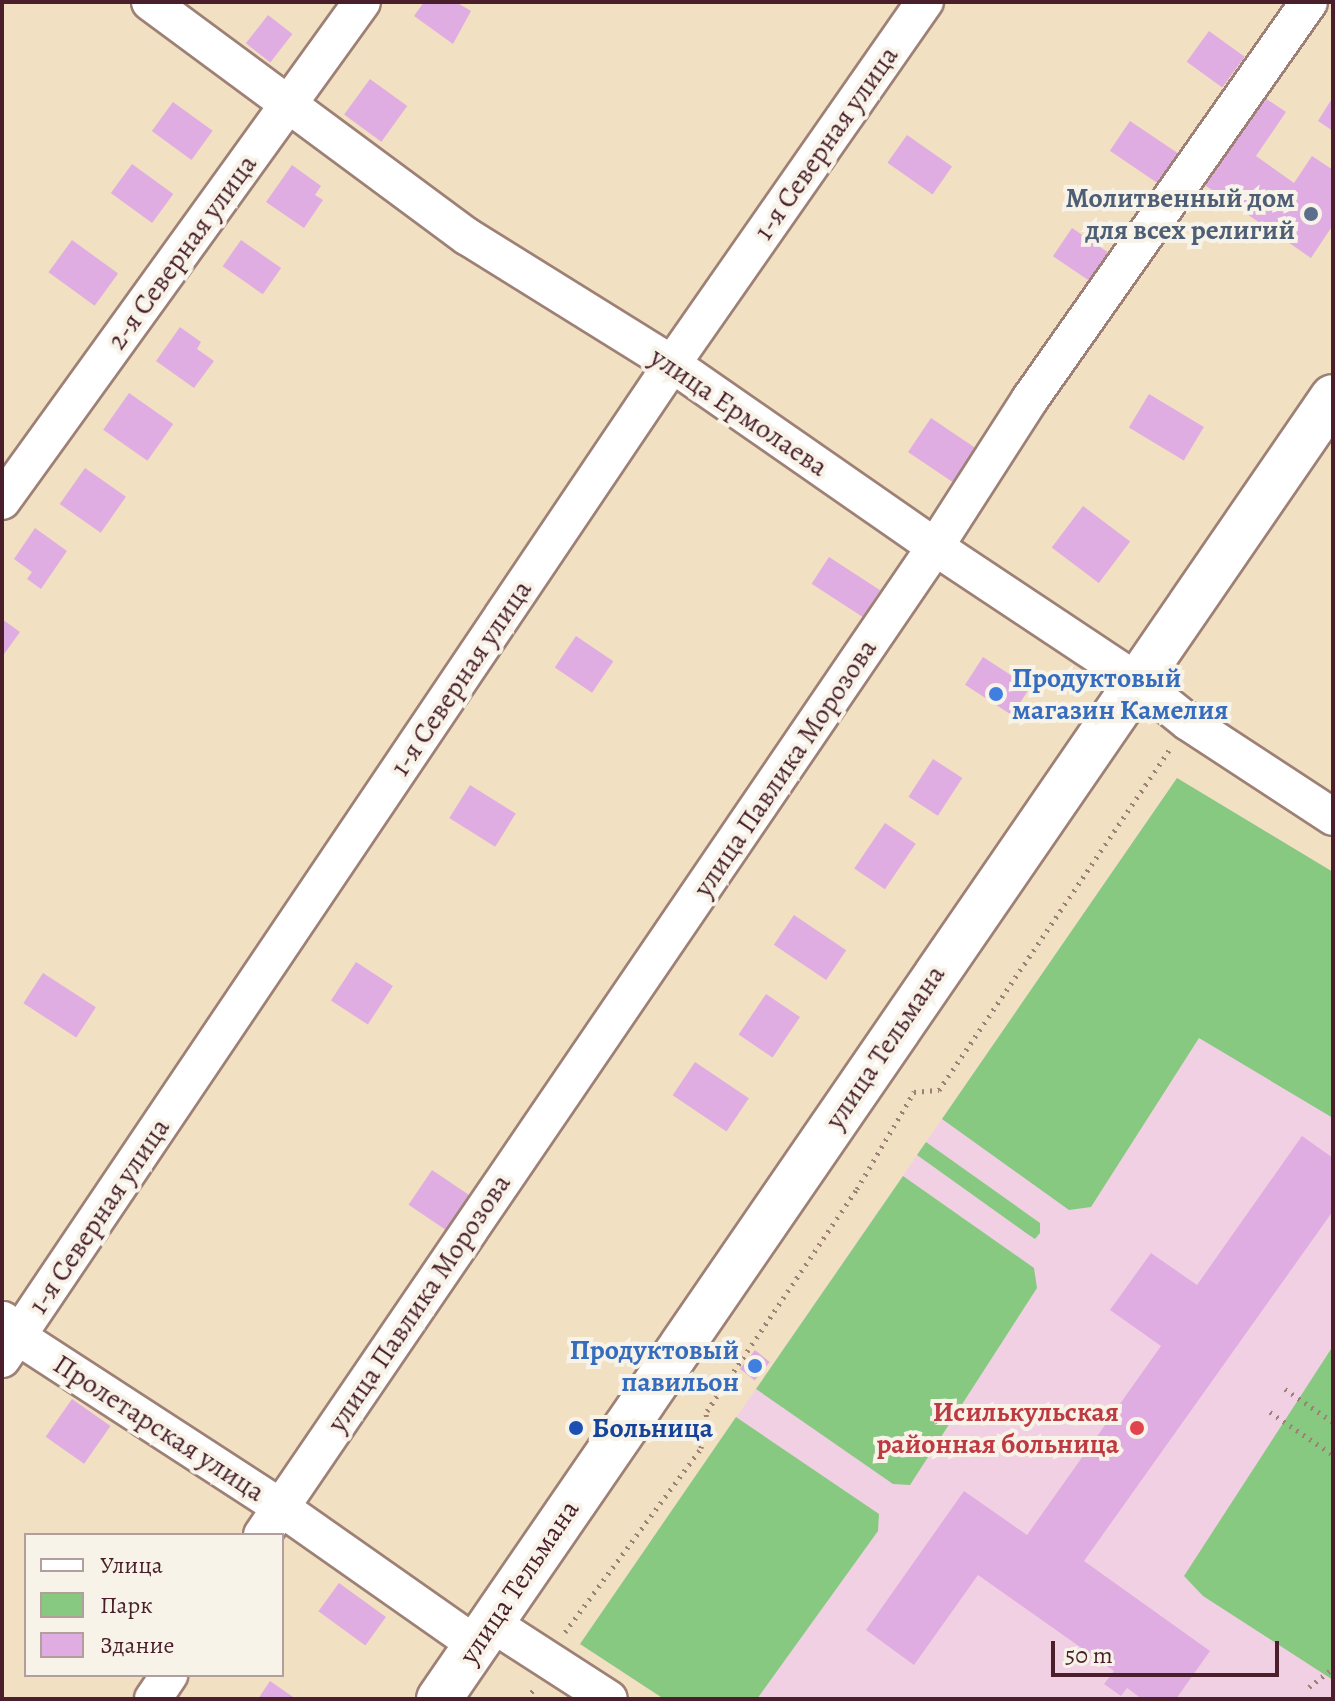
<!DOCTYPE html>
<meta charset="utf-8">
<style>
body{margin:0}
#map{position:relative;width:1335px;height:1701px;overflow:hidden;background:#f1e0c2;font-family:Alegreya,serif}
div>[style]{position:absolute}
[style*='--x']{left:calc(var(--x)*1px);top:calc(var(--y)*1px);width:calc(var(--w)*1px);rotate:calc(var(--a)*1deg)}
.built>*{inset:0;background:#f1d0e3}
.green>*{inset:0;background:#87c981}
.building>*{inset:0;background:#e0ade2;transform-origin:0 0}
.path>*{height:5px;margin-top:-2.5px;transform-origin:0;background:repeating-linear-gradient(90deg,#9e8076 0 2px,transparent 0 8px)}
.roads{filter:drop-shadow(2px 0 #9e8076) drop-shadow(-2px 0 #9e8076) drop-shadow(0 2px #9e8076) drop-shadow(0 -2px #9e8076)}
.minor>*{height:36px;margin:-18px;padding:0 18px;transform-origin:18px;border-radius:18px;background:#fff}
.tertiary>*{height:44px;margin:-22px;padding:0 22px;transform-origin:22px;border-radius:22px;background:#fff}
.dots>*{width:22px;height:22px;translate:-50% -50%;box-sizing:border-box;border:4px solid #f7f3e8;border-radius:50%}
span{translate:-50% -50%;white-space:nowrap;text-align:center;line-height:1.15;-webkit-text-stroke:8px #f7f3e8;paint-order:stroke}
.street-label{font-size:28px;color:#4a1f2b}
.service-label{font-size:28px;color:#4e5e75;font-weight:700}
.right{translate:-100% -50%;text-align:right}
.shop-label{font-size:28px;color:#366cbe;font-weight:700}
.left{translate:0 -50%;text-align:left}
.health-label{font-size:28px;color:#be3a42;font-weight:700}
.transit-label{font-size:28px;color:#164399;font-weight:700}
.frame{position:absolute;inset:0;border:4px solid #4a1f2b;pointer-events:none}
.legend{position:absolute;left:24px;top:1533px;width:260px;height:144px;box-sizing:border-box;background:#f7f3e8;border:2px solid #b29e9c;margin:0;padding:10px 14px;list-style:none;font-size:24px;color:#4a1f2b}
.legend li{display:flex;align-items:center;gap:16px;height:40px}
.legend b{width:40px;border:2px solid #b29e9c}
.scale{position:absolute;left:1051px;top:1641px;width:228px;height:36px;box-sizing:border-box;border:4px solid #4a1f2b;border-top:0;padding-left:10px;font-size:24px;line-height:28px;white-space:nowrap;color:#4a1f2b;-webkit-text-stroke:6px #f7f3e8;paint-order:stroke}
</style>
<div id="map">
<div class="built">
<div style="clip-path:polygon(1177px 778px,1333px 872px,1333px 1699px,664px 1699px,580px 1644px)"></div>
</div>
<div class="green">
<div style="clip-path:polygon(1177px 778px,1333px 872px,1333px 1118px,1199px 1038px,1091px 1207px,1069px 1210px,942px 1119px)"></div>
<div style="clip-path:polygon(926px 1142px,1040px 1223px,1040px 1233px,1035px 1239px,1026px 1233px,917px 1155px)"></div>
<div style="clip-path:polygon(903px 1176px,1034px 1268px,1037px 1288px,910px 1485px,893px 1484px,756px 1389px)"></div>
<div style="clip-path:polygon(1333px 1346px,1333px 1680px,1203px 1596px,1184px 1576px)"></div>
<div style="clip-path:polygon(736px 1417px,879px 1514px,878px 1531px,757px 1699px,664px 1699px,580px 1644px)"></div>
</div>
<div class="building">
<div style="clip-path:polygon(424px 2px,456px 2px,471px 11px,453px 44px,414px 16px)"></div>
<div style="left:268px;top:15px;width:31px;height:36px;rotate:38deg"></div>
<div style="left:1209px;top:31px;width:44px;height:38px;rotate:36deg"></div>
<div style="left:370px;top:79px;width:46px;height:44px;rotate:36deg"></div>
<div style="clip-path:polygon(1256px 92px,1286px 112px,1256px 156px,1294px 183px,1312px 156px,1333px 170px,1333px 225px,1311px 258px,1196px 179px)"></div>
<div style="clip-path:polygon(1333px 97px,1333px 131px,1318px 121px)"></div>
<div style="left:173px;top:102px;width:49px;height:36px;rotate:36deg"></div>
<div style="left:1130px;top:121px;width:60px;height:36px;rotate:34deg"></div>
<div style="left:907px;top:135px;width:55px;height:34px;rotate:35deg"></div>
<div style="left:132px;top:164px;width:51px;height:36px;rotate:36deg"></div>
<div style="clip-path:polygon(292px 165px,321px 186px,315px 195px,323px 200px,304px 228px,266px 202px)"></div>
<div style="left:1072px;top:228px;width:50px;height:34px;rotate:34deg"></div>
<div style="left:72px;top:240px;width:57px;height:40px;rotate:36deg"></div>
<div style="left:241px;top:240px;width:49px;height:32px;rotate:35deg"></div>
<div style="clip-path:polygon(180px 327px,201px 342px,197px 349px,214px 361px,194px 388px,156px 361px)"></div>
<div style="left:129px;top:393px;width:54px;height:45px;rotate:35deg"></div>
<div style="left:1149px;top:394px;width:64px;height:39px;rotate:31deg"></div>
<div style="left:931px;top:418px;width:54px;height:41px;rotate:34deg"></div>
<div style="left:85px;top:468px;width:50px;height:44px;rotate:35deg"></div>
<div style="left:1083px;top:506px;width:59px;height:52px;rotate:37deg"></div>
<div style="clip-path:polygon(35px 528px,67px 551px,41px 589px,27px 579px,32px 572px,14px 559px)"></div>
<div style="left:829px;top:557px;width:61px;height:32px;rotate:33deg"></div>
<div style="clip-path:polygon(2px 619px,20px 632px,2px 657px)"></div>
<div style="left:576px;top:636px;width:45px;height:38px;rotate:34deg"></div>
<div style="left:983px;top:657px;width:56px;height:33px;rotate:33deg"></div>
<div style="left:933px;top:759px;width:35px;height:45px;rotate:33deg"></div>
<div style="left:470px;top:785px;width:54px;height:39px;rotate:32deg"></div>
<div style="left:885px;top:823px;width:37px;height:55px;rotate:34deg"></div>
<div style="left:794px;top:915px;width:63px;height:36px;rotate:34deg"></div>
<div style="left:356px;top:962px;width:44px;height:46px;rotate:33deg"></div>
<div style="left:43px;top:973px;width:63px;height:36px;rotate:33deg"></div>
<div style="left:766px;top:994px;width:41px;height:49px;rotate:34deg"></div>
<div style="left:695px;top:1062px;width:65px;height:40px;rotate:34deg"></div>
<div style="clip-path:polygon(1302px 1136px,1333px 1158px,1333px 1211px,1084px 1561px,1210px 1651px,1176px 1699px,1142px 1699px,1127px 1688px,1121px 1696px,1104px 1684px,1114px 1671px,978px 1575px,914px 1665px,866px 1630px,964px 1491px,1027px 1535px,1161px 1346px,1110px 1310px,1151px 1253px,1197px 1285px)"></div>
<div style="left:432px;top:1170px;width:47px;height:42px;rotate:34deg"></div>
<div style="left:755px;top:1350px;width:19px;height:24px;rotate:39deg"></div>
<div style="left:72px;top:1399px;width:47px;height:46px;rotate:35deg"></div>
<div style="left:339px;top:1583px;width:58px;height:35px;rotate:36deg"></div>
<div style="clip-path:polygon(270px 1681px,296px 1699px,258px 1699px)"></div>
</div>
<div class="path">
<div style="--x:1285;--y:1389;--w:58;--a:34.5"></div>
<div style="--x:1270;--y:1412;--w:76;--a:34.3"></div>
<div style="--x:565;--y:1632;--w:229;--a:-53.5"></div>
<div style="--x:701;--y:1448;--w:37;--a:-81"></div>
<div style="--x:707;--y:1411;--w:268;--a:-56"></div>
<div style="--x:857;--y:1189;--w:113;--a:-59.6"></div>
<div style="--x:914;--y:1092;--w:25;--a:-5"></div>
<div style="--x:939;--y:1090;--w:412;--a:-55.9"></div>
<div style="--x:1309;--y:1687;--w:31;--a:-38"></div>
<div style="--x:527;--y:1699;--w:12;--a:-55"></div>
</div>
<div class="roads">
<div class="minor">
<div style="--x:150;--y:2;--w:395;--a:36.5"></div>
<div style="--x:468;--y:237;--w:240;--a:31.9"></div>
<div style="--x:672;--y:364;--w:320;--a:34.8"></div>
<div style="--x:935;--y:547;--w:242;--a:33.6"></div>
<div style="--x:1137;--y:681;--w:65;--a:38.8"></div>
<div style="--x:1188;--y:722;--w:173;--a:33.2"></div>
<div style="--x:2;--y:501;--w:615;--a:-54.19"></div>
<div style="--x:3;--y:1320;--w:21;--a:49"></div>
<div style="--x:17;--y:1336;--w:314;--a:33"></div>
<div style="--x:280;--y:1507;--w:240;--a:35.1"></div>
<div style="--x:2;--y:1359;--w:1200;--a:-56.04"></div>
<div style="--x:672;--y:364;--w:442;--a:-55.1"></div>
<div style="--x:262;--y:1535;--w:1195;--a:-55.74"></div>
<div style="--x:935;--y:547;--w:176;--a:-57.3"></div>
<div style="--x:1030;--y:399;--w:485;--a:-54.9"></div>
<div style="--x:491;--y:1623;--w:140;--a:32.8"></div>
<div style="--x:153;--y:1699;--w:29;--a:-56"></div>
</div>
<div class="tertiary">
<div style="--x:439;--y:1699;--w:1579;--a:-55.53"></div>
</div>
</div>
<div class="dots">
<div style="left:1311px;top:214px;background:#5c6f8a"></div>
<div style="left:996px;top:694px;background:#3f7fe0"></div>
<div style="left:755px;top:1366px;background:#3f7fe0"></div>
<div style="left:576px;top:1428px;background:#1a4fb4"></div>
<div style="left:1137px;top:1428px;background:#e0444e"></div>
</div>
<div class="street-label">
<span style="left:826px;top:143px;rotate:-55deg">1-я Северная улица</span>
<span style="left:182px;top:252px;rotate:-54deg">2-я Северная улица</span>
<span style="left:739px;top:412px;rotate:34deg">улица Ермолаева</span>
<span style="left:461px;top:678px;rotate:-56deg">1-я Северная улица</span>
<span style="left:785px;top:768px;rotate:-56deg">улица Павлика Морозова</span>
<span style="left:885px;top:1047px;rotate:-56deg">улица Тельмана</span>
<span style="left:99px;top:1216px;rotate:-56deg">1-я Северная улица</span>
<span style="left:419px;top:1303px;rotate:-56deg">улица Павлика Морозова</span>
<span style="left:159px;top:1428px;rotate:33deg">Пролетарская улица</span>
<span style="left:519px;top:1582px;rotate:-56deg">улица Тельмана</span>
</div>
<div class="service-label">
<span class="right" style="left:1295px;top:214px">Молитвенный дом<br>для всех религий</span>
</div>
<div class="shop-label">
<span class="left" style="left:1012px;top:694px">Продуктовый<br>магазин Камелия</span>
<span class="right" style="left:739px;top:1366px">Продуктовый<br>павильон</span>
</div>
<div class="health-label">
<span class="right" style="left:1119px;top:1428px">Исилькульская<br>районная больница</span>
</div>
<div class="transit-label">
<span class="left" style="left:592px;top:1428px">Больница</span>
</div>
<div class="frame"></div>
<ul class="legend">
<li><b style="height:10px;background:#fff"></b>Улица</li>
<li><b style="height:22px;background:#87c981"></b>Парк</li>
<li><b style="height:22px;background:#e0ade2"></b>Здание</li>
</ul>
<div class="scale">50 m</div>
</div>
